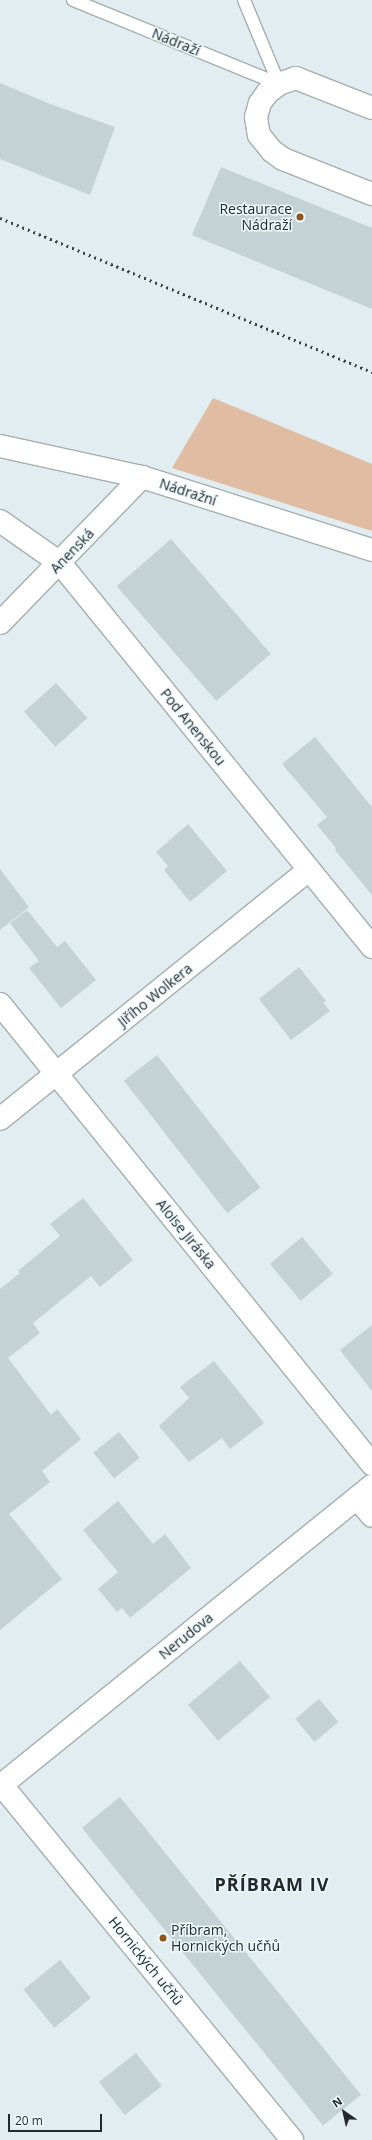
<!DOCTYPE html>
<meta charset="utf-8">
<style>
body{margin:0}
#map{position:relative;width:372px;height:2140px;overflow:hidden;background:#e1edf0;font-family:"Open Sans",sans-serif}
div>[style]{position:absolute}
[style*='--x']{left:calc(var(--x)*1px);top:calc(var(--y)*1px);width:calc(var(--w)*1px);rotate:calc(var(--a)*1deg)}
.green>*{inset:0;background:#e0bda2}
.building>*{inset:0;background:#c5d2d5;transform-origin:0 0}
.roads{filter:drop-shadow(1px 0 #a3afb2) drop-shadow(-1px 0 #a3afb2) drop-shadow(0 1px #a3afb2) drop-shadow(0 -1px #a3afb2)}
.service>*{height:12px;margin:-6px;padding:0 6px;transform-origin:6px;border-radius:6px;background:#fff}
.minor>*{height:22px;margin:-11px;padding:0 11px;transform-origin:11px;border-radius:11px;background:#fff}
.rail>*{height:3px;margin-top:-1.5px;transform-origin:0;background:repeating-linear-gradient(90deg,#3b4142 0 2px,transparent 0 6px)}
.dots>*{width:11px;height:11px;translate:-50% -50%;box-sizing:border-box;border:2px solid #eefafe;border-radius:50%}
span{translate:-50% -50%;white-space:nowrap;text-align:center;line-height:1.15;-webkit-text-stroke:3px #eefafe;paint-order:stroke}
.street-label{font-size:14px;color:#24292a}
.poi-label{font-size:14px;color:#24292a}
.right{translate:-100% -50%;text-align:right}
.left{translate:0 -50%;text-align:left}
.district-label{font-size:18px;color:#24292a;font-weight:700;letter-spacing:1px}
.north{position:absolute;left:324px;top:2092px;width:40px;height:40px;-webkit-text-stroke:3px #eefafe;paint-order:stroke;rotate:326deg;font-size:11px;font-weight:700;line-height:16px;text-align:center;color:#24292a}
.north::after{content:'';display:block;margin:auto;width:14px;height:18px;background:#24292a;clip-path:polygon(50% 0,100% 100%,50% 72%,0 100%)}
.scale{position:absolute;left:8px;top:2114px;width:94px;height:18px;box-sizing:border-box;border:2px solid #24292a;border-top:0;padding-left:5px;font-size:12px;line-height:14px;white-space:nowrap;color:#24292a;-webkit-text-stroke:3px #eefafe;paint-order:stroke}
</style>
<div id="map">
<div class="green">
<div style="clip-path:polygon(213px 398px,372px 464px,372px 531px,172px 468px)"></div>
</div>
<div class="building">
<div style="clip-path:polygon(0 83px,50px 104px,115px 127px,90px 195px,0 159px)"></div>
<div style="clip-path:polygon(221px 167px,372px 228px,372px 309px,192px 235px)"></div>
<div style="left:171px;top:539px;width:152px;height:72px;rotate:49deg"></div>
<div style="left:56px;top:683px;width:47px;height:43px;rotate:48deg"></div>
<div style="clip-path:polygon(315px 737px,372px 807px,372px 895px,335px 850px,336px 848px,317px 825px,327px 817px,282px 764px)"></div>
<div style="clip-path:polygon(188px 824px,227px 871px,190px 902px,164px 870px,168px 866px,156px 852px)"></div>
<div style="clip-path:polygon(0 869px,29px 907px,0 930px)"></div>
<div style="clip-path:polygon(27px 910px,57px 947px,65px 941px,96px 980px,61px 1008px,29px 968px,39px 961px,10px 923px)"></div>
<div style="clip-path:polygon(299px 967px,326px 1001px,323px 1002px,330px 1011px,291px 1040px,259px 999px)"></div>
<div style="left:157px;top:1055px;width:168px;height:42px;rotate:52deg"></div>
<div style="clip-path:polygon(83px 1198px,133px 1260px,100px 1287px,91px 1276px,33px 1323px,40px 1333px,8px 1358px,51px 1415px,57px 1409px,81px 1439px,42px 1471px,50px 1482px,9px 1514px,62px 1579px,0 1630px,0 1289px,20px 1273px,18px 1271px,60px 1236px,50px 1224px)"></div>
<div style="left:302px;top:1237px;width:48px;height:42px;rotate:50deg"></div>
<div style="clip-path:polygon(372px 1325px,372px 1391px,340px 1350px)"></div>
<div style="clip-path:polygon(214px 1361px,264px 1423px,230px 1449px,222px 1438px,189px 1462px,159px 1426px,189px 1398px,180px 1387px)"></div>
<div style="left:119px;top:1432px;width:33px;height:33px;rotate:51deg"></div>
<div style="clip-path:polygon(118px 1501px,153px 1544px,165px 1534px,191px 1568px,130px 1618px,122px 1608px,117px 1612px,98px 1589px,118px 1572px,83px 1530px)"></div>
<div style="left:240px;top:1661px;width:47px;height:68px;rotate:50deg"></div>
<div style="left:319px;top:1699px;width:30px;height:31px;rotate:50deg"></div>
<div style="left:120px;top:1797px;width:383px;height:49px;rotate:51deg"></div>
<div style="left:60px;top:1960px;width:49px;height:47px;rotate:51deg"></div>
<div style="left:136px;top:2053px;width:42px;height:47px;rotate:52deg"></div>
</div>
<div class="roads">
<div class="service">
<div style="--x:73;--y:0;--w:222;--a:22.2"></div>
<div style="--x:244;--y:0;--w:91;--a:67.4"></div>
</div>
<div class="minor">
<div style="--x:372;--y:108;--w:82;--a:-158.5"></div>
<div style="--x:296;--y:78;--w:18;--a:161"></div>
<div style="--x:279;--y:84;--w:14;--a:144"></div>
<div style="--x:268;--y:92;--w:14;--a:126"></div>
<div style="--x:260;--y:103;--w:15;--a:106"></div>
<div style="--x:256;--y:117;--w:18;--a:81"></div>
<div style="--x:259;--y:135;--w:21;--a:51"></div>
<div style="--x:272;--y:151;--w:14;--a:36"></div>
<div style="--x:283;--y:159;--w:96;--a:21.5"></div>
<div style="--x:0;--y:446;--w:145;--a:12.3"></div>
<div style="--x:142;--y:477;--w:241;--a:17.6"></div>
<div style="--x:0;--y:521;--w:73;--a:35"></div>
<div style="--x:60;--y:563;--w:495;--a:50.9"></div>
<div style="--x:0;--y:623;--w:204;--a:-45.8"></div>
<div style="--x:0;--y:1004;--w:592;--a:51.04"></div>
<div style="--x:0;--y:1119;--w:397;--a:-38.9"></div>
<div style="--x:357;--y:1498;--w:23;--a:50"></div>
<div style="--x:0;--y:1783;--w:461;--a:50.7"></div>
<div style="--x:0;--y:1786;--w:478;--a:-38.9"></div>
</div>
</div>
<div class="rail">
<div style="--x:0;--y:218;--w:403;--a:22.5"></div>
</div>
<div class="dots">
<div style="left:300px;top:217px;background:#915416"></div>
<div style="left:163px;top:1938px;background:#915416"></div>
</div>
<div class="street-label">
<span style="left:176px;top:42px;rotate:22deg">Nádraží</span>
<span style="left:188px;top:492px;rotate:18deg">Nádražní</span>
<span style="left:72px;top:551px;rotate:-46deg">Anenská</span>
<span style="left:193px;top:727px;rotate:51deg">Pod Anenskou</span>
<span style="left:155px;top:995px;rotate:-39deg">Jiřího Wolkera</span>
<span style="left:186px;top:1234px;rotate:51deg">Aloise Jiráska</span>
<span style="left:186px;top:1636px;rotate:-39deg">Nerudova</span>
<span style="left:146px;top:1961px;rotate:51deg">Hornických učňů</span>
</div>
<div class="poi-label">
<span class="right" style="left:292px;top:217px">Restaurace<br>Nádraží</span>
<span class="left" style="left:171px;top:1938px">Příbram,<br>Hornických učňů</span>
</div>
<div class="district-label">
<span style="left:272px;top:1884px">PŘÍBRAM IV</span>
</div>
<div class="north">N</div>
<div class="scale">20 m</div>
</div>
